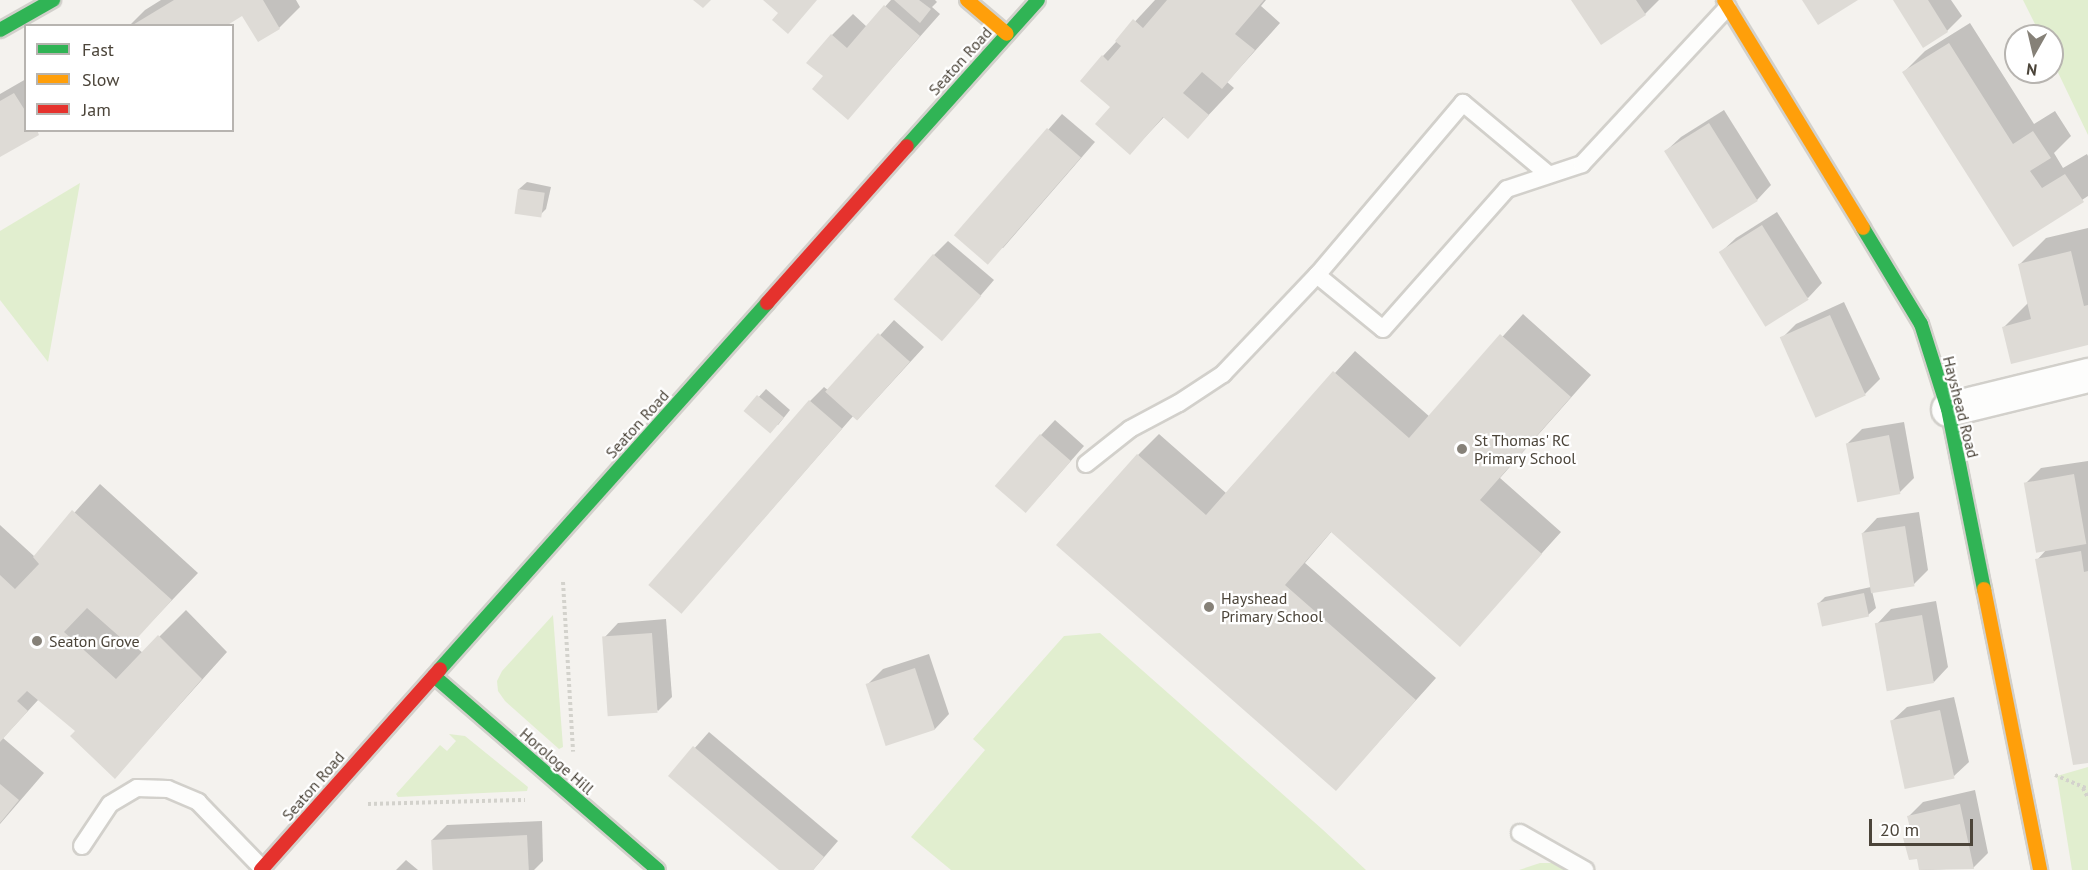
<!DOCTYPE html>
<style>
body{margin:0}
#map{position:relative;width:2088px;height:870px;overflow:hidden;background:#f4f2ee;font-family:"PT Sans",sans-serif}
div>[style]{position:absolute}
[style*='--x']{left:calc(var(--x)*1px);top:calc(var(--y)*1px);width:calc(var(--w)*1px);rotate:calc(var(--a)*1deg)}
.green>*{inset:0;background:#e1eecf}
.shadow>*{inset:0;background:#0003}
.building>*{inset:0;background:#dedbd6;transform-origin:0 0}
.path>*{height:4px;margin-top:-2px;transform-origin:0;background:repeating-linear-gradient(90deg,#d3d2cc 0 3px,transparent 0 6px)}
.roads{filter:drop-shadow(2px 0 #d2d0cb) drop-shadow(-2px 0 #d2d0cb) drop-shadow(0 2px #d2d0cb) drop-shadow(0 -2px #d2d0cb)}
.lane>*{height:16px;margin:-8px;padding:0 8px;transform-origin:8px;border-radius:8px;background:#fdfdfc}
.street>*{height:33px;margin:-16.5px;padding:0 16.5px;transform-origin:16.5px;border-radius:16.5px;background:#fdfdfc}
.fast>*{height:14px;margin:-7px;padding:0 7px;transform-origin:7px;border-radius:7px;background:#30b455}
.slow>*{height:14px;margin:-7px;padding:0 7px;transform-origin:7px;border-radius:7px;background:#ff9f0a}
.jam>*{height:14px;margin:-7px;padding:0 7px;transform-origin:7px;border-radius:7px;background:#e5322d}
.dots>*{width:16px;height:16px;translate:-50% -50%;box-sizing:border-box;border:3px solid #fff;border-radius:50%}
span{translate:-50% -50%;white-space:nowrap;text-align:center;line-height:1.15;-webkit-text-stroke:4.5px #fff;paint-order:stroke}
.street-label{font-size:16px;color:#4b4439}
.poi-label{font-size:16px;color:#4b4439}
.left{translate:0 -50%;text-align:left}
.legend{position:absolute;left:24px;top:24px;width:210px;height:108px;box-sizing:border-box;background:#fff;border:2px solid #b7b4b0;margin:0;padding:8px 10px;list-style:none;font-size:18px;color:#4b4439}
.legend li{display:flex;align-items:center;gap:12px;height:30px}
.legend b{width:30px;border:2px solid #b7b4b0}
.north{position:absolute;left:2004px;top:24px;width:60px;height:60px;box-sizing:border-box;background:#fff;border:2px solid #b7b4b0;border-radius:50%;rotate:188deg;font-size:16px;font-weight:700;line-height:24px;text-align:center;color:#4b4439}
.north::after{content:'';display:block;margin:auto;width:21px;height:27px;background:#868178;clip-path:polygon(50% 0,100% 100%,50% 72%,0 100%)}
.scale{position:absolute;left:1869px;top:819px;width:104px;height:27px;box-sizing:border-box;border:3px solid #4b4439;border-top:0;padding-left:8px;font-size:18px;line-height:21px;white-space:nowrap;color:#4b4439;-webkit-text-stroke:4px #fff;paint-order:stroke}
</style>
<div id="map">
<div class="green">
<div style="clip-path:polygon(2023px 0,2088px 0,2088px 135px,2052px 60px,2052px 36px,2041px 36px)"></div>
<div style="clip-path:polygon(80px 183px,48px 362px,0 300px,0 231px)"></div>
<div style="clip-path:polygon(553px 615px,563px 747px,559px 749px,505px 701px,498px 691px,497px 681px,502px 671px)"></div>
<div style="clip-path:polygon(1100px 633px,1322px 829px,1366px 870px,951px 870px,911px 837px,985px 750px,973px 739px,1064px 636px)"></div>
<div style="clip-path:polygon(449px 734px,465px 736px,528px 787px,527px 791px,398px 797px,396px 794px,440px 745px,447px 751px,456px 741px)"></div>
<div style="clip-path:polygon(2088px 767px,2088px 870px,2072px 870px,2057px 776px)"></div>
<div style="clip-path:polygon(1540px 863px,1554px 863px,1569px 870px,1519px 870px)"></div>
</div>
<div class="shadow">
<div style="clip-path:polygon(161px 0,296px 0,300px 7px,279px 28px,243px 14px,223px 26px,129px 26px,145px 10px)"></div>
<div style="clip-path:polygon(891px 0,935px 0,937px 2px,932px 7px,940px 14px,848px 118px,825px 76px,832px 35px,853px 14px,867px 27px)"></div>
<div style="clip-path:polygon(1155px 0,1266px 0,1261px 6px,1280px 23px,1227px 82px,1234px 88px,1188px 137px,1165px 116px,1130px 153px,1112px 107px,1103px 56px)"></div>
<div style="clip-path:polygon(1573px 0,1659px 0,1645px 14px,1601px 43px)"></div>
<div style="clip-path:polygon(1895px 0,1951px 0,1962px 16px,1947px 31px)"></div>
<div style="clip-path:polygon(1970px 23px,2034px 124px,2055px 111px,2071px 136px,2054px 153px,2063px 168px,2087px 154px,2088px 156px,2088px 196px,2014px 245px,1904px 72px,1925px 51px)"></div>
<div style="clip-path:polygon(26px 79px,26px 130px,41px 130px,0 156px,0 94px)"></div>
<div style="clip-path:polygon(1724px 110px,1771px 185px,1757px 200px,1666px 151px,1681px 137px)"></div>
<div style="clip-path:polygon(1062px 114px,1095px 142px,1003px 248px,956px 235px)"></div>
<div style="clip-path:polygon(527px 182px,551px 187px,546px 209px,539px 216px,519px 189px)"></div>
<div style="clip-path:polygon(1777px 212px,1822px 283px,1808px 298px,1721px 252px,1736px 238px)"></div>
<div style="clip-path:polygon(2088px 228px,2088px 343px,2004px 327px,2029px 302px,2019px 265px,2046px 238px)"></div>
<div style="clip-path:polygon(948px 241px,994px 280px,956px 324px,934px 255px)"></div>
<div style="clip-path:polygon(1844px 302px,1880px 379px,1865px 394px,1782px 338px,1796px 324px)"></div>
<div style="clip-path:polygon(1523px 314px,1591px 375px,1500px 478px,1561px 532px,1460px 644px,1332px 531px,1305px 563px,1436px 678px,1336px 789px,1138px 455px,1159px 434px,1226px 493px,1355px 351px,1430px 417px)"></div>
<div style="clip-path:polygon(894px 320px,924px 347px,858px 419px,854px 415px,682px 612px,810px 401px,824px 387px,829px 391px)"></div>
<div style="clip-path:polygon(766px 389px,790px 410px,778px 425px,746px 411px)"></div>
<div style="clip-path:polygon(1055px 420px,1084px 446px,1039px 497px,1041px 435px)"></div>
<div style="clip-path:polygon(1904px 422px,1914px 478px,1899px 493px,1847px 444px,1862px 429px)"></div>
<div style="clip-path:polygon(2088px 461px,2088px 761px,2037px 560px,2047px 549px,2026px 483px,2041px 468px)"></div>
<div style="clip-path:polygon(100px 484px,198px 573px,131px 643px,143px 653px,186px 610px,227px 652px,115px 777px,77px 731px,39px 699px,3px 738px,44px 773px,0 824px,0 525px,35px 557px)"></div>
<div style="clip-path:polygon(1919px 512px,1928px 570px,1914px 584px,1872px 591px,1876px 608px,1868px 615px,1818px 604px,1825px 597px,1871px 587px,1863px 533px,1877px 518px)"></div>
<div style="clip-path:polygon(1936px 601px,1948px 667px,1934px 682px,1877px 624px,1891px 609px)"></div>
<div style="clip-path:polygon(666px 619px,672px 697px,658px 711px,604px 638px,618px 623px)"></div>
<div style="clip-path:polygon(929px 654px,949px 714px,935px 729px,888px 744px,868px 684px,883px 669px)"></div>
<div style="clip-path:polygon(1954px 697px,1969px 762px,1954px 776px,1892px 721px,1907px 707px)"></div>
<div style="clip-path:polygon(709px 732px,838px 841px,813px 870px,781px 870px,670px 776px)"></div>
<div style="clip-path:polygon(1975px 790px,1988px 853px,1973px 868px,1921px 870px,1918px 857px,1905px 838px,1912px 831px,1909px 816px,1923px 802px)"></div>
<div style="clip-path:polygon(542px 821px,543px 861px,534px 870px,433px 870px,432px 840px,447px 825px)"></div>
<div style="clip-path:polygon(406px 860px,418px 870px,396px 870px)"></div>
</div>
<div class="building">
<div style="clip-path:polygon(174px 0,263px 0,280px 29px,258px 42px,242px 16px,226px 26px,131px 26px)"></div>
<div style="clip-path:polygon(693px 0,711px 0,703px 8px)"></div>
<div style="clip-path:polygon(763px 0,817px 0,788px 34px,772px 20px,778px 13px)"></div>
<div style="clip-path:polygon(894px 0,919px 0,931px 9px,920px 23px)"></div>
<div style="clip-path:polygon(1167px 0,1264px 0,1235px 34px,1255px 50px,1222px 89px,1202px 72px,1183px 93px,1209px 115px,1188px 139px,1163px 117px,1130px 155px,1095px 124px,1110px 107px,1080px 81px,1102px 55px,1108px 61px,1121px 46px,1115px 41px,1133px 19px,1143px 28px)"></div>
<div style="clip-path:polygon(1571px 0,1636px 0,1646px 15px,1601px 45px)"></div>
<div style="clip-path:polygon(1802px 0,1858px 0,1818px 25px)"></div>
<div style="clip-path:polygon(1893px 0,1928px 0,1948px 32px,1923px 48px)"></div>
<div style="clip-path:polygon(884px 5px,920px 36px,848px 120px,812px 89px,823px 76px,806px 63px,831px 34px,847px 48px)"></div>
<div style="clip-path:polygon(1949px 43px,2013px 144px,2033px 131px,2051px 158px,2030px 171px,2042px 188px,2065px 174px,2084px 202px,2013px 247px,1902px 72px)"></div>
<div style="clip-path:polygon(14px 93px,26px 112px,26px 130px,37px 130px,39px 135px,0 157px,0 101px)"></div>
<div style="left:1709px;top:123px;width:92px;height:53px;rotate:58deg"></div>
<div style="left:1047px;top:128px;width:45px;height:142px;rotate:41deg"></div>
<div style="left:518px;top:189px;width:27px;height:25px;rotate:8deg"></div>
<div style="left:1762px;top:225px;width:88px;height:51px;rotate:58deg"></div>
<div style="clip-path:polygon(2071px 251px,2084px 306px,2088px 305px,2088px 345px,2011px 364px,2002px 327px,2031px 319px,2018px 264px)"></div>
<div style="left:933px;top:254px;width:64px;height:60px;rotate:41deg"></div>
<div style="left:1830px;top:315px;width:88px;height:55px;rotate:66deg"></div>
<div style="left:878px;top:333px;width:43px;height:79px;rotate:42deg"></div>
<div style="clip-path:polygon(1500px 334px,1571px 397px,1480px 500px,1542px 554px,1460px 647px,1331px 532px,1285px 585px,1416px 700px,1336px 791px,1056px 545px,1137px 454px,1206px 515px,1333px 371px,1409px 438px)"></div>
<div style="left:757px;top:395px;width:35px;height:21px;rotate:40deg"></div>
<div style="left:809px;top:400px;width:44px;height:245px;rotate:41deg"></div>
<div style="left:1040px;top:434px;width:41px;height:69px;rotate:41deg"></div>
<div style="left:1889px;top:435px;width:60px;height:44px;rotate:79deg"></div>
<div style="left:2074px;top:474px;width:71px;height:51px;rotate:80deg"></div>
<div style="clip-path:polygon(72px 510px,172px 600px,130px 646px,87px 608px,64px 632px,116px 679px,158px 635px,202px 679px,115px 779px,70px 736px,75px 731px,27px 691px,17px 701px,28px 711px,0 742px,0 575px,15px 589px,39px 564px,33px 557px)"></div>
<div style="left:1905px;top:526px;width:61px;height:44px;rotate:81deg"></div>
<div style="clip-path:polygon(2081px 551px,2084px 572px,2088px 571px,2088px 763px,2073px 765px,2035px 559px)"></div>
<div style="left:1864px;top:593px;width:24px;height:48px;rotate:78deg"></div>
<div style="left:1922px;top:615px;width:69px;height:48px;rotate:80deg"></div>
<div style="left:652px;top:633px;width:80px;height:50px;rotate:86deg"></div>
<div style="left:915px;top:668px;width:65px;height:52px;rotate:72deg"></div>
<div style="left:1940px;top:710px;width:70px;height:51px;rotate:78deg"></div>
<div style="clip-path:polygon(693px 746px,824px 857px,813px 870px,779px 870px,668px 776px)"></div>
<div style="clip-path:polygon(0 784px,19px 800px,0 823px)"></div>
<div style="clip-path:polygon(1960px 804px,1974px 869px,1919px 870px,1917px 859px,1909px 860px,1903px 838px,1912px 836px,1907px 816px)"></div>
<div style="left:527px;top:835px;width:35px;height:96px;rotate:87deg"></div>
</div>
<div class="path">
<div style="--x:563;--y:582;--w:170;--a:86.6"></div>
<div style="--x:2055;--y:775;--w:36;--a:23"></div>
<div style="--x:2083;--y:788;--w:11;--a:63"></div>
<div style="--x:368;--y:804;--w:157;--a:-1.5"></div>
</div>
<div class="roads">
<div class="lane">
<div style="--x:1548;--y:174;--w:111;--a:-140.1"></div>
<div style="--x:1463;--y:103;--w:226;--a:130.3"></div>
<div style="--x:1317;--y:275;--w:85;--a:39.3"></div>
<div style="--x:1383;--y:329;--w:187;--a:-48.5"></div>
<div style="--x:1507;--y:189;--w:79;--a:-18.4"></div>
<div style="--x:1582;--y:164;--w:214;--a:-47.1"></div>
<div style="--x:1086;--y:464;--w:56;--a:-38.5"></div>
<div style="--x:1130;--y:429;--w:55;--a:-28"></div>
<div style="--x:1179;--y:403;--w:53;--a:-33.4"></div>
<div style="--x:1223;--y:374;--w:137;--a:-46.5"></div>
<div style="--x:1520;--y:833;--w:75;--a:29.6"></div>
<div style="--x:82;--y:846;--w:50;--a:-56.3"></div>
<div style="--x:110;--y:804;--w:31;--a:-31"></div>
<div style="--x:137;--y:788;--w:31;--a:2"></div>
<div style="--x:168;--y:789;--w:33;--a:23"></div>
<div style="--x:198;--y:802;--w:92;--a:45.9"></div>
</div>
<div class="street">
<div style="--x:1948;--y:409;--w:144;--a:-13.7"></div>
</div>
<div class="fast">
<div style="--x:0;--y:30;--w:61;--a:-29.5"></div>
<div style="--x:907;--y:146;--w:196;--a:-48.1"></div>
<div style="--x:1863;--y:228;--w:112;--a:58.9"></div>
<div style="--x:1921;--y:324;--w:89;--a:72.4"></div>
<div style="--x:1948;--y:409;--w:184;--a:78.7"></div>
<div style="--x:440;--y:669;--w:491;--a:-48.2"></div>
<div style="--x:434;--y:676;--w:296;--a:40.9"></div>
</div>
<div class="slow">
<div style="--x:967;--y:0;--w:52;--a:40.4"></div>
<div style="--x:1724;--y:0;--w:267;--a:58.6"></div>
<div style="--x:1984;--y:589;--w:287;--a:78.7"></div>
</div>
<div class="jam">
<div style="--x:767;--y:303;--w:210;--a:-48.3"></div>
<div style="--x:261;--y:870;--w:269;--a:-48.3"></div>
</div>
</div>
<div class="dots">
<div style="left:1462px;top:449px;background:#868178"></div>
<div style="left:1209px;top:607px;background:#868178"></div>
<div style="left:37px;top:641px;background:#868178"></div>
</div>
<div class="street-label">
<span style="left:960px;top:61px;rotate:-48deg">Seaton Road</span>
<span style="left:1961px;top:407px;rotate:76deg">Hayshead Road</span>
<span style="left:637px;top:424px;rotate:-48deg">Seaton Road</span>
<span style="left:557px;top:761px;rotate:41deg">Horologe Hill</span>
<span style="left:313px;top:786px;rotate:-49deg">Seaton Road</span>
</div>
<div class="poi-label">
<span class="left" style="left:1474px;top:449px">St Thomas' RC<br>Primary School</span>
<span class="left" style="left:1221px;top:607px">Hayshead<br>Primary School</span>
<span class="left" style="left:49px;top:641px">Seaton Grove</span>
</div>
<ul class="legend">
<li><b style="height:8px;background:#30b455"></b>Fast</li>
<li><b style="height:8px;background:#ff9f0a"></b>Slow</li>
<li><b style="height:8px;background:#e5322d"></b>Jam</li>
</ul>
<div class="north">N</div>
<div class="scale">20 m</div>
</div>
